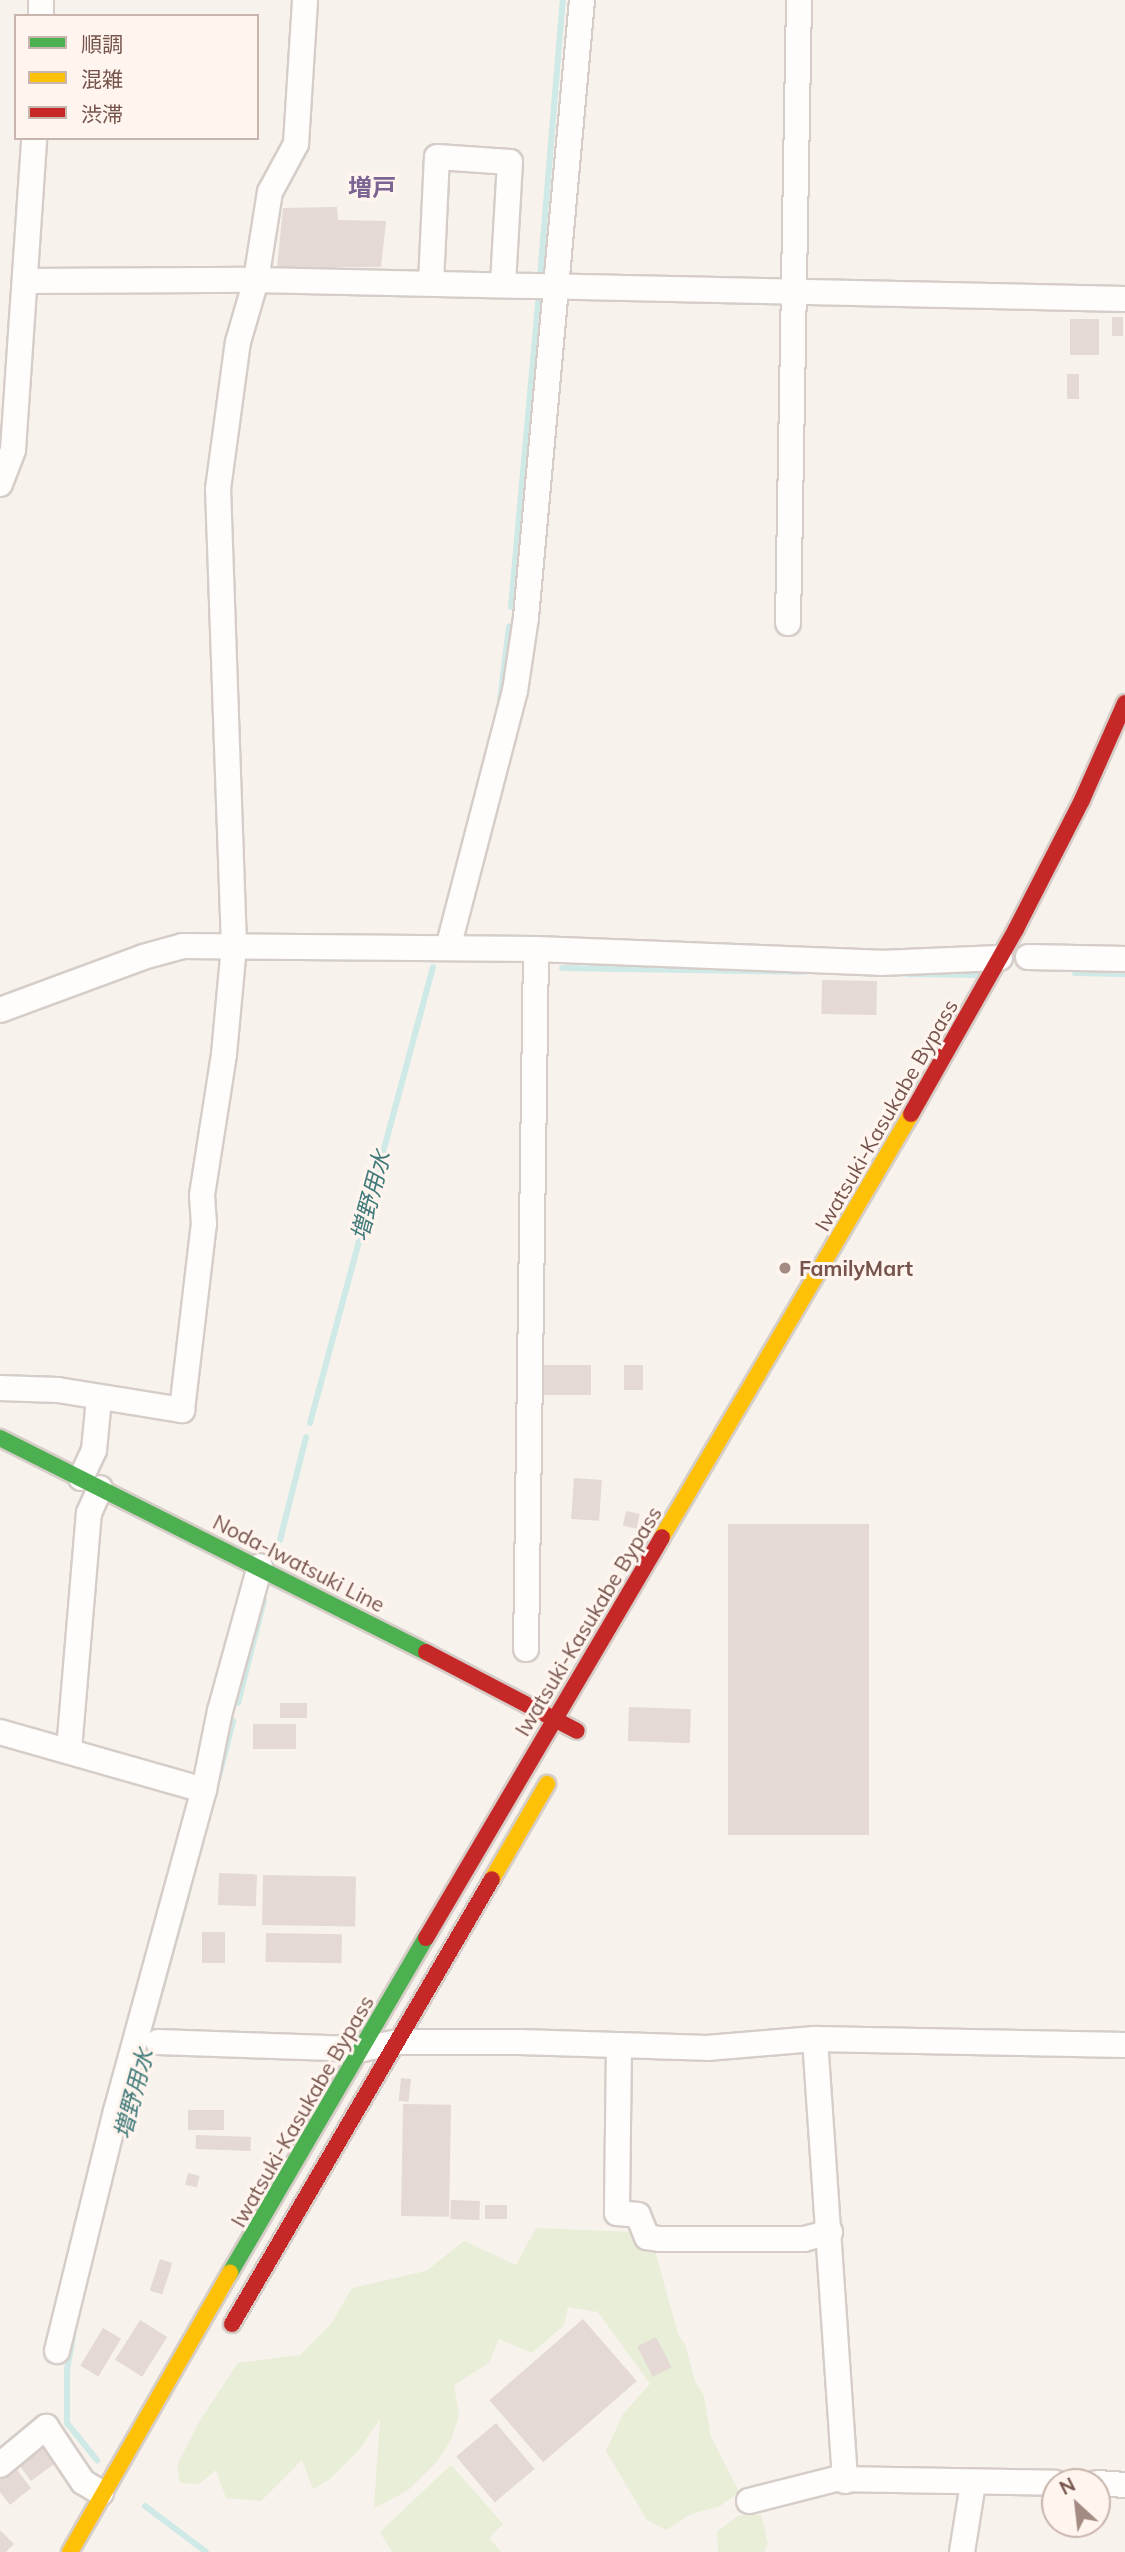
<!DOCTYPE html>
<meta charset="utf-8">
<style>
body{margin:0}
#map{position:relative;width:1125px;height:2552px;overflow:hidden;background:#f7f2ec;font-family:Mulish,"Noto Sans JP",sans-serif}
div>[style]{position:absolute}
[style*='--x']{left:calc(var(--x)*1px);top:calc(var(--y)*1px);width:calc(var(--w)*1px);rotate:calc(var(--a)*1deg)}
.green>*{inset:0;background:#e8eed7}
.stream>*{height:6px;margin:-3px;padding:0 3px;transform-origin:3px;border-radius:3px;background:#cee9e6}
.building>*{inset:0;background:#e4d9d4;transform-origin:0 0}
.roads{filter:drop-shadow(2px 0 #d6cdc8) drop-shadow(-2px 0 #d6cdc8) drop-shadow(0 2px #d6cdc8) drop-shadow(0 -2px #d6cdc8)}
.street>*{height:24px;margin:-12px;padding:0 12px;transform-origin:12px;border-radius:12px;background:#fefdfc}
.fast>*{height:16px;margin:-8px;padding:0 8px;transform-origin:8px;border-radius:8px;background:#4caf50}
.slow>*{height:16px;margin:-8px;padding:0 8px;transform-origin:8px;border-radius:8px;background:#ffc107}
.jam>*{height:16px;margin:-8px;padding:0 8px;transform-origin:8px;border-radius:8px;background:#c62828}
.dots>*{width:19px;height:19px;translate:-50% -50%;box-sizing:border-box;border:4px solid #fff5ee;border-radius:50%}
span{translate:-50% -50%;white-space:nowrap;text-align:center;line-height:1.15;-webkit-text-stroke:6px #fff5ee;paint-order:stroke}
.street-label{font-size:21px;color:#76544c}
.poi-label{font-size:21px;color:#76544c;font-weight:700}
.left{translate:0 -50%;text-align:left}
.water-label{font-size:23px;color:#407a7a;font-style:italic}
.quarter-label{font-size:24px;color:#7a6492;font-weight:700}
.legend{position:absolute;left:14px;top:14px;width:245px;height:126px;box-sizing:border-box;background:#fff5ee;border:2px solid #c8b5ad;margin:0;padding:9px 12px;list-style:none;font-size:21px;color:#76544c}
.legend li{display:flex;align-items:center;gap:14px;height:35px}
.legend b{width:35px;border:2px solid #c8b5ad}
.north{position:absolute;left:1041px;top:2468px;width:70px;height:70px;box-sizing:border-box;background:#fff5ee;border:2px solid #c8b5ad;border-radius:50%;rotate:333deg;font-size:19px;font-weight:700;line-height:28px;text-align:center;color:#76544c}
.north::after{content:'';display:block;margin:auto;width:24px;height:32px;background:#a38b84;clip-path:polygon(50% 0,100% 100%,50% 72%,0 100%)}
</style>
<div id="map">
<div class="green">
<div style="clip-path:polygon(536px 2228px,633px 2232px,654px 2247px,678px 2334px,686px 2347px,695px 2381px,704px 2396px,711px 2437px,739px 2492px,720px 2506px,691px 2514px,666px 2530px,647px 2520px,606px 2451px,623px 2414px,650px 2384px,598px 2312px,568px 2307px,564px 2325px,532px 2353px,499px 2339px,489px 2363px,454px 2385px,459px 2416px,451px 2440px,436px 2463px,407px 2491px,374px 2508px,380px 2419px,359px 2450px,330px 2479px,313px 2489px,302px 2460px,261px 2501px,226px 2498px,216px 2470px,199px 2484px,180px 2483px,177px 2465px,199px 2422px,238px 2363px,300px 2355px,331px 2324px,352px 2288px,426px 2271px,464px 2241px,516px 2265px)"></div>
<div style="clip-path:polygon(451px 2465px,503px 2524px,489px 2538px,501px 2552px,392px 2552px,380px 2532px)"></div>
<div style="clip-path:polygon(739px 2515px,761px 2515px,768px 2544px,764px 2552px,718px 2552px,717px 2532px)"></div>
</div>
<div class="stream">
<div style="--x:540;--y:277;--w:278;--a:-85.3"></div>
<div style="--x:511;--y:607;--w:306;--a:-84.9"></div>
<div style="--x:500;--y:701;--w:75;--a:-83.1"></div>
<div style="--x:562;--y:968;--w:243;--a:0.9"></div>
<div style="--x:1075;--y:973;--w:50;--a:1.1"></div>
<div style="--x:907;--y:974;--w:69;--a:0.8"></div>
<div style="--x:310;--y:1423;--w:472;--a:-74.9"></div>
<div style="--x:280;--y:1540;--w:106;--a:-75.8"></div>
<div style="--x:238;--y:1703;--w:106;--a:-75.8"></div>
<div style="--x:218;--y:1780;--w:61;--a:-75.7"></div>
<div style="--x:141;--y:2064;--w:181;--a:-74.7"></div>
<div style="--x:122;--y:2139;--w:56;--a:-75.5"></div>
<div style="--x:73;--y:2336;--w:34;--a:100"></div>
<div style="--x:67;--y:2369;--w:54;--a:90"></div>
<div style="--x:67;--y:2423;--w:48;--a:51"></div>
<div style="--x:145;--y:2506;--w:76;--a:37"></div>
</div>
<div class="building">
<div style="clip-path:polygon(337px 207px,338px 220px,386px 221px,381px 267px,277px 268px,283px 208px)"></div>
<div style="left:1112px;top:317px;width:11px;height:19px"></div>
<div style="left:1099px;top:319px;width:36px;height:29px;rotate:90deg"></div>
<div style="left:1067px;top:374px;width:12px;height:25px"></div>
<div style="left:822px;top:980px;width:55px;height:34px;rotate:1deg"></div>
<div style="left:544px;top:1365px;width:47px;height:30px"></div>
<div style="left:624px;top:1365px;width:19px;height:25px"></div>
<div style="left:574px;top:1478px;width:28px;height:41px;rotate:4deg"></div>
<div style="left:626px;top:1511px;width:14px;height:15px;rotate:12deg"></div>
<div style="left:728px;top:1524px;width:141px;height:311px"></div>
<div style="left:280px;top:1703px;width:27px;height:15px"></div>
<div style="left:629px;top:1707px;width:62px;height:34px;rotate:2deg"></div>
<div style="left:253px;top:1724px;width:43px;height:25px"></div>
<div style="left:219px;top:1873px;width:38px;height:32px;rotate:2deg"></div>
<div style="left:263px;top:1875px;width:93px;height:50px;rotate:1deg"></div>
<div style="left:202px;top:1932px;width:23px;height:31px"></div>
<div style="left:266px;top:1933px;width:76px;height:29px;rotate:1deg"></div>
<div style="left:401px;top:2078px;width:10px;height:23px;rotate:6deg"></div>
<div style="left:403px;top:2104px;width:48px;height:112px;rotate:1deg"></div>
<div style="left:188px;top:2110px;width:36px;height:20px"></div>
<div style="left:196px;top:2135px;width:55px;height:14px;rotate:2deg"></div>
<div style="left:188px;top:2173px;width:12px;height:12px;rotate:14deg"></div>
<div style="left:451px;top:2200px;width:29px;height:19px;rotate:2deg"></div>
<div style="left:485px;top:2205px;width:22px;height:14px"></div>
<div style="left:160px;top:2259px;width:13px;height:33px;rotate:18deg"></div>
<div style="left:583px;top:2319px;width:82px;height:124px;rotate:49deg"></div>
<div style="left:140px;top:2320px;width:32px;height:47px;rotate:32deg"></div>
<div style="left:103px;top:2328px;width:21px;height:44px;rotate:31deg"></div>
<div style="left:656px;top:2337px;width:34px;height:21px;rotate:63deg"></div>
<div style="left:496px;top:2423px;width:60px;height:52px;rotate:50deg"></div>
<div style="left:43px;top:2445px;width:22px;height:31px;rotate:54deg"></div>
<div style="clip-path:polygon(14px 2466px,31px 2488px,10px 2505px,0 2492px,0 2477px)"></div>
<div style="clip-path:polygon(0 2530px,14px 2544px,6px 2552px,0 2552px)"></div>
</div>
<div class="roads">
<div class="street">
<div style="--x:41;--y:16;--w:16;--a:-90"></div>
<div style="--x:27;--y:281;--w:229;--a:-0.3"></div>
<div style="--x:256;--y:280;--w:869;--a:1.25"></div>
<div style="--x:431;--y:283;--w:126;--a:-87.3"></div>
<div style="--x:437;--y:157;--w:73;--a:3.9"></div>
<div style="--x:510;--y:162;--w:123;--a:93.3"></div>
<div style="--x:0;--y:484;--w:36;--a:-69"></div>
<div style="--x:13;--y:450;--w:313;--a:-86.1"></div>
<div style="--x:788;--y:623;--w:623;--a:-88.99"></div>
<div style="--x:448;--y:948;--w:266;--a:-75.4"></div>
<div style="--x:515;--y:691;--w:75;--a:-81.5"></div>
<div style="--x:526;--y:617;--w:620;--a:-84.81"></div>
<div style="--x:1028;--y:957;--w:97;--a:1.2"></div>
<div style="--x:0;--y:1010;--w:153;--a:-20.3"></div>
<div style="--x:143;--y:957;--w:41;--a:-15.4"></div>
<div style="--x:183;--y:946;--w:353;--a:0.5"></div>
<div style="--x:536;--y:949;--w:344;--a:2.3"></div>
<div style="--x:880;--y:963;--w:120;--a:-2.4"></div>
<div style="--x:0;--y:1388;--w:58;--a:2"></div>
<div style="--x:58;--y:1390;--w:126;--a:9.2"></div>
<div style="--x:182;--y:1410;--w:187;--a:-83.3"></div>
<div style="--x:204;--y:1224;--w:29;--a:-94"></div>
<div style="--x:202;--y:1195;--w:143;--a:-81.1"></div>
<div style="--x:224;--y:1054;--w:108;--a:-84.7"></div>
<div style="--x:234;--y:946;--w:457;--a:-92"></div>
<div style="--x:218;--y:489;--w:148;--a:-82.3"></div>
<div style="--x:238;--y:342;--w:65;--a:-73.8"></div>
<div style="--x:256;--y:280;--w:89;--a:-81"></div>
<div style="--x:270;--y:192;--w:55;--a:-61.6"></div>
<div style="--x:296;--y:144;--w:144;--a:-86.4"></div>
<div style="--x:81;--y:1478;--w:31;--a:-65"></div>
<div style="--x:94;--y:1450;--w:51;--a:-84.4"></div>
<div style="--x:526;--y:1649;--w:700;--a:-89.18"></div>
<div style="--x:0;--y:1732;--w:212;--a:15.9"></div>
<div style="--x:69;--y:1750;--w:238;--a:-85.2"></div>
<div style="--x:89;--y:1513;--w:27;--a:-66"></div>
<div style="--x:815;--y:2039;--w:443;--a:86.1"></div>
<div style="--x:158;--y:2042;--w:204;--a:2"></div>
<div style="--x:362;--y:2049;--w:37;--a:-11"></div>
<div style="--x:398;--y:2042;--w:122;--a:0"></div>
<div style="--x:520;--y:2042;--w:187;--a:1.8"></div>
<div style="--x:707;--y:2048;--w:108;--a:-4.8"></div>
<div style="--x:815;--y:2039;--w:310;--a:1.1"></div>
<div style="--x:619;--y:2045;--w:168;--a:90.7"></div>
<div style="--x:617;--y:2213;--w:21;--a:5"></div>
<div style="--x:638;--y:2215;--w:24;--a:68"></div>
<div style="--x:647;--y:2237;--w:13;--a:9"></div>
<div style="--x:660;--y:2239;--w:144;--a:0"></div>
<div style="--x:804;--y:2239;--w:27;--a:-15"></div>
<div style="--x:57;--y:2351;--w:247;--a:-76.2"></div>
<div style="--x:116;--y:2111;--w:333;--a:-74.7"></div>
<div style="--x:204;--y:1790;--w:81;--a:-78.6"></div>
<div style="--x:220;--y:1711;--w:150;--a:-74.6"></div>
<div style="--x:0;--y:2465;--w:60;--a:-39.6"></div>
<div style="--x:46;--y:2427;--w:66;--a:56.1"></div>
<div style="--x:83;--y:2482;--w:21;--a:31"></div>
<div style="--x:1097;--y:2483;--w:28;--a:4"></div>
<div style="--x:749;--y:2501;--w:90;--a:-14.2"></div>
<div style="--x:836;--y:2479;--w:219;--a:1"></div>
<div style="--x:962;--y:2552;--w:70;--a:-80.9"></div>
</div>
<div class="fast">
<div style="--x:0;--y:1438;--w:477;--a:26.7"></div>
<div style="--x:230;--y:2273;--w:388;--a:-59.7"></div>
</div>
<div class="slow">
<div style="--x:662;--y:1537;--w:491;--a:-59.5"></div>
<div style="--x:492;--y:1879;--w:110;--a:-59.9"></div>
<div style="--x:70;--y:2552;--w:322;--a:-60.2"></div>
</div>
<div class="jam">
<div style="--x:911;--y:1114;--w:213;--a:-60.4"></div>
<div style="--x:1016;--y:929;--w:145;--a:-62.9"></div>
<div style="--x:1082;--y:800;--w:106;--a:-66.1"></div>
<div style="--x:426;--y:1652;--w:170;--a:27.6"></div>
<div style="--x:426;--y:1938;--w:465;--a:-59.5"></div>
<div style="--x:232;--y:2324;--w:515;--a:-59.7"></div>
</div>
</div>
<div class="dots">
<div style="left:785px;top:1268px;background:#a38b84"></div>
</div>
<div class="street-label">
<span style="left:886px;top:1115px;rotate:-60deg">Iwatsuki-Kasukabe Bypass</span>
<span style="left:299px;top:1563px;rotate:27deg">Noda-Iwatsuki Line</span>
<span style="left:588px;top:1621px;rotate:-59deg">Iwatsuki-Kasukabe Bypass</span>
<span style="left:302px;top:2111px;rotate:-60deg">Iwatsuki-Kasukabe Bypass</span>
</div>
<div class="poi-label">
<span class="left" style="left:799px;top:1268px">FamilyMart</span>
</div>
<div class="water-label">
<span style="left:371px;top:1196px;rotate:-75deg">増野用水</span>
<span style="left:134px;top:2094px;rotate:-75deg">増野用水</span>
</div>
<div class="quarter-label">
<span style="left:372px;top:188px">増戸</span>
</div>
<ul class="legend">
<li><b style="height:9px;background:#4caf50"></b>順調</li>
<li><b style="height:9px;background:#ffc107"></b>混雑</li>
<li><b style="height:9px;background:#c62828"></b>渋滞</li>
</ul>
<div class="north">N</div>
</div>
